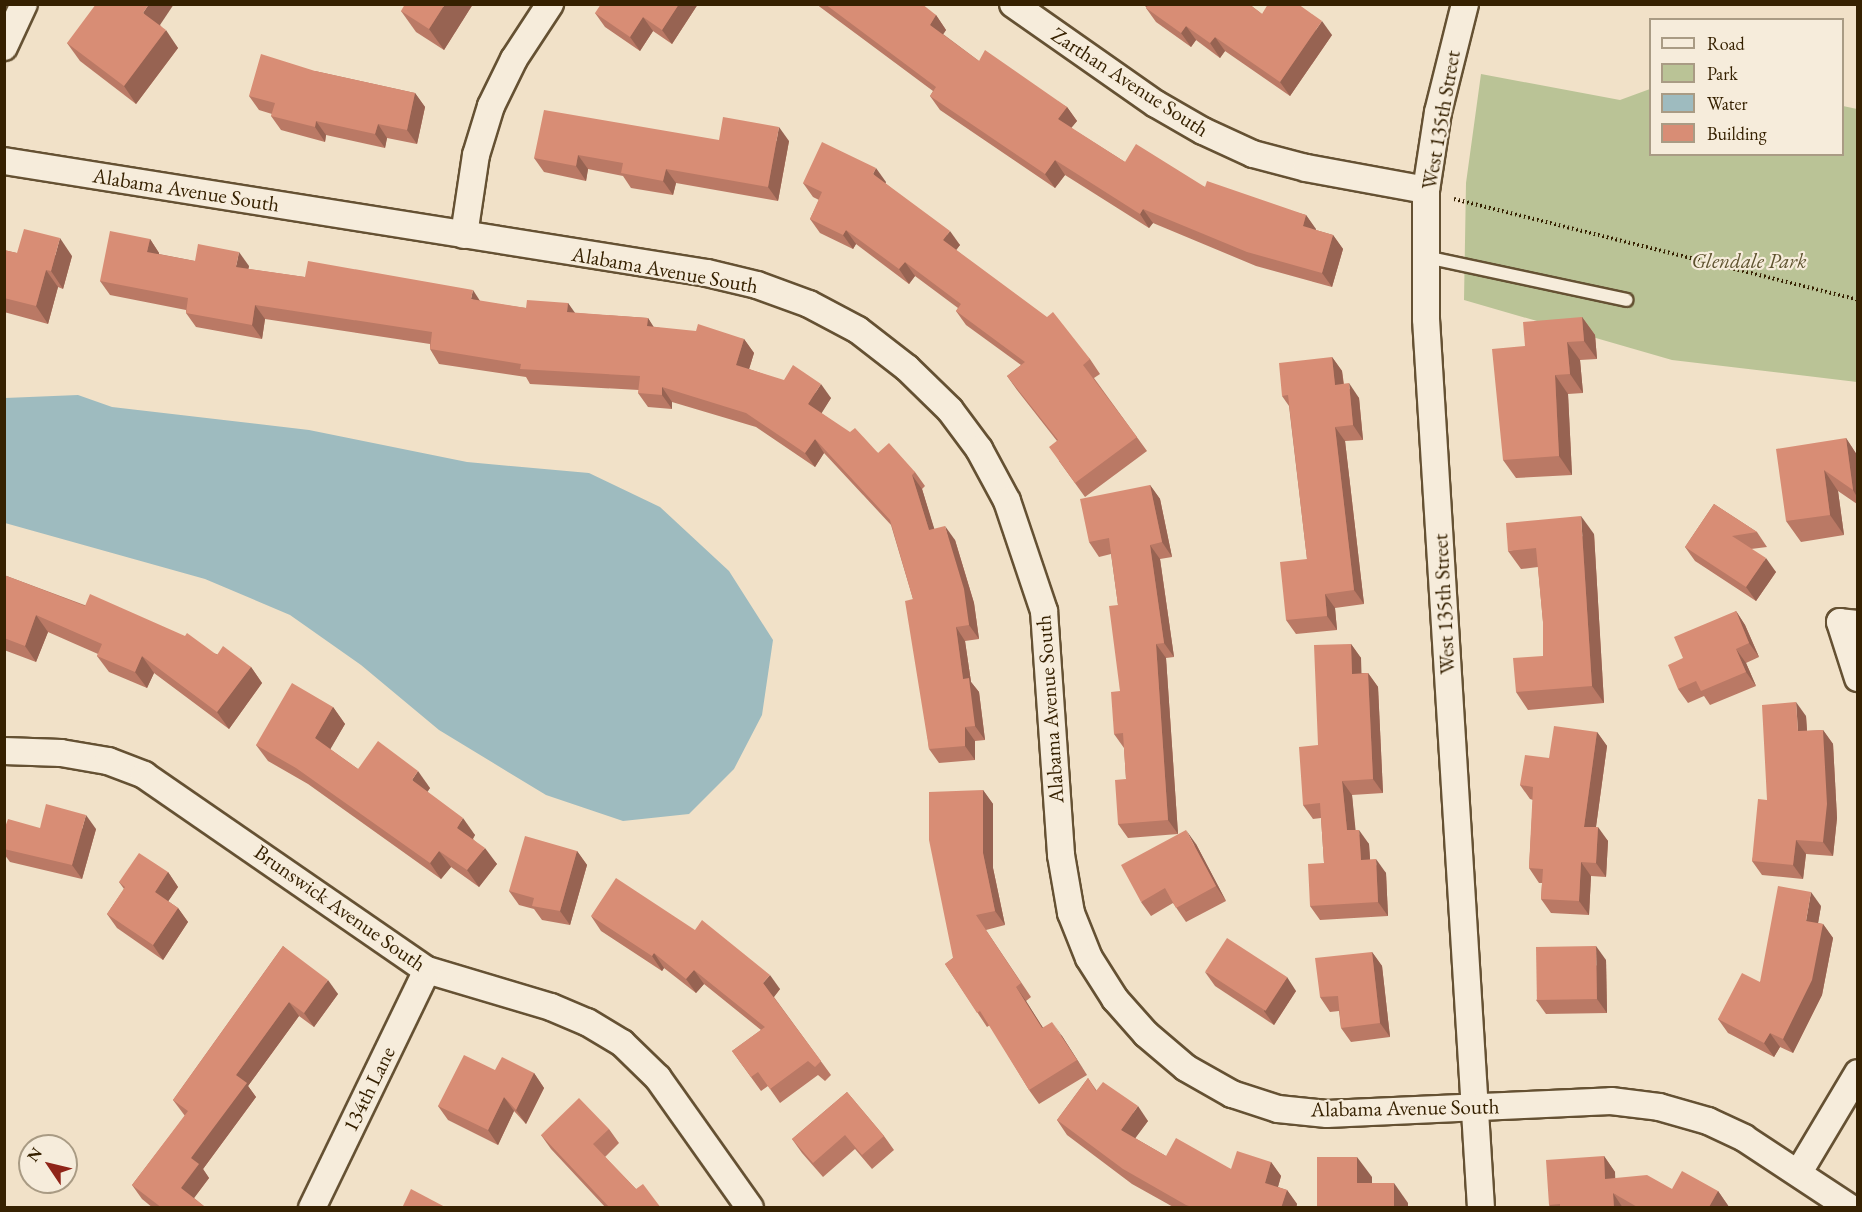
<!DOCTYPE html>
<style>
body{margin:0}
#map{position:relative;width:1862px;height:1212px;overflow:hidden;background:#f1e1c8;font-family:"EB Garamond",serif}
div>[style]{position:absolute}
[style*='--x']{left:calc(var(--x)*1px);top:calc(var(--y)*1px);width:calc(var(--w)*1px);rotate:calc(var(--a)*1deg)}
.green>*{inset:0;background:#bac396}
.water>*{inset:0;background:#9ebbbf}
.path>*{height:4px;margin-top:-2px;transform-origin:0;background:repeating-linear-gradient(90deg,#362101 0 1.5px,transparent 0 4.5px)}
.roads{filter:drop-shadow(2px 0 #655133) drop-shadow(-2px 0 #655133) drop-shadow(0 2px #655133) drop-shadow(0 -2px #655133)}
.lane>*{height:12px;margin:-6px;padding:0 6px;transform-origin:6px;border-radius:6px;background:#f6ecdb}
.street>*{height:26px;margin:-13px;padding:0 13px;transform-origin:13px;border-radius:13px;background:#f6ecdb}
.wall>*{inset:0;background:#ba7965}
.shaded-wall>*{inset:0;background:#976352}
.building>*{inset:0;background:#d88d75;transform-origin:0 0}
span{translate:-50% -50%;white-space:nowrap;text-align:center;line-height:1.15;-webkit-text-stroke:4.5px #f6ecdb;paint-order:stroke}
.street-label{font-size:21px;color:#362101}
.park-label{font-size:21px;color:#5e522e;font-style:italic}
.frame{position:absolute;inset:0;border:6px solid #362101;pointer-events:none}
.legend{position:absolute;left:1649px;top:18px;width:195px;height:138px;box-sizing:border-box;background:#f6ecdb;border:2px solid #a99b84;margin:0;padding:8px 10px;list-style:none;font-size:18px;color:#362101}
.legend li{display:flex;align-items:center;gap:12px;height:30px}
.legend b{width:30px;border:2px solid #a99b84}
.north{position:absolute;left:18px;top:1134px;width:60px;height:60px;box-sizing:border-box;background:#f6ecdb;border:2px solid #a99b84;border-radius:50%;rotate:305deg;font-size:16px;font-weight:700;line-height:24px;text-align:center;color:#362101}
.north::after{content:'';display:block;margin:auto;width:21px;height:27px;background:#8f2418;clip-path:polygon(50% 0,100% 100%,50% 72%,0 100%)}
</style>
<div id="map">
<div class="green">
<div style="clip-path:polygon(1481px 74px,1620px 100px,1650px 89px,1650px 154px,1842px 154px,1843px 106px,1857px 109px,1857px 382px,1672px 360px,1464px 300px,1466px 183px)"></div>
</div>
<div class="water">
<div style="clip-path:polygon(78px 395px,112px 407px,309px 430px,467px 462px,589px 473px,660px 507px,729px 571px,773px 640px,762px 715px,734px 769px,689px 814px,623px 821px,546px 795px,439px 730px,361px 665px,290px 615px,205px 579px,5px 523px,5px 398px)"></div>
</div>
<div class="path">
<div style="--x:1454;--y:199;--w:416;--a:14"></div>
</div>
<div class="roads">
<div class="lane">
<div style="--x:1426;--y:257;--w:205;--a:12.1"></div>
</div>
<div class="street">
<div style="--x:1013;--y:4;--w:174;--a:35"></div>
<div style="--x:1156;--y:104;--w:54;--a:29.9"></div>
<div style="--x:1203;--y:131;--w:55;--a:24.7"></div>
<div style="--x:1253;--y:154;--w:55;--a:14.8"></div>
<div style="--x:1306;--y:168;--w:122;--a:10.4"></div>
<div style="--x:1465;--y:4;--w:111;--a:104"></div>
<div style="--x:1438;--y:112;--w:79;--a:98.7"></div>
<div style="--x:1426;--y:190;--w:129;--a:90"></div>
<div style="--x:1426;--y:319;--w:891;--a:86.46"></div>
<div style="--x:4;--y:47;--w:47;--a:-65.1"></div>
<div style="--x:4;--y:161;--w:712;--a:9.05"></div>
<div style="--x:707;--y:273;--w:51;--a:13.5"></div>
<div style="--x:757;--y:285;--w:55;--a:20.1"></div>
<div style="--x:809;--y:304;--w:55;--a:28"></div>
<div style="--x:858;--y:330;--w:62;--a:37.8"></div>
<div style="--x:907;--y:368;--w:60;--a:44.3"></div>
<div style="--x:950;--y:410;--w:49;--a:53.4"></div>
<div style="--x:979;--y:449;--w:59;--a:61.7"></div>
<div style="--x:1007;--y:501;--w:116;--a:71.4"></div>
<div style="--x:1044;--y:611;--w:245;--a:86"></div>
<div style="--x:1061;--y:855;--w:59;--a:80.2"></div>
<div style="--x:1071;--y:913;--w:48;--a:68.2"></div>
<div style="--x:1089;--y:958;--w:49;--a:57.6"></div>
<div style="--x:1115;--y:999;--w:47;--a:48.5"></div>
<div style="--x:1146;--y:1034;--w:52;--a:40.4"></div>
<div style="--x:1186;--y:1068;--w:53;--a:29.5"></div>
<div style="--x:1232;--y:1094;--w:48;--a:18.1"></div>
<div style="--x:1278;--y:1109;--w:49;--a:5.8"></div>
<div style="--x:1327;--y:1114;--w:284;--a:-2.6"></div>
<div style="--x:1611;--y:1101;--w:48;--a:7.1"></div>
<div style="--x:1659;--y:1107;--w:51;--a:15.9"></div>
<div style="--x:1708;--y:1121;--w:40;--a:25"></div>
<div style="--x:1744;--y:1138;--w:127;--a:33.4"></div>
<div style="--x:464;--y:235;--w:81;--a:-81.5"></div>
<div style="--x:476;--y:155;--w:51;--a:-73"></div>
<div style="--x:491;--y:106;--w:52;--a:-63.9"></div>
<div style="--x:514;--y:59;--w:66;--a:-56.8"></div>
<div style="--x:1858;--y:624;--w:18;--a:-174"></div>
<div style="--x:1840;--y:622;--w:59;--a:72.2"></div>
<div style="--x:4;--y:751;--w:57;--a:2"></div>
<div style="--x:61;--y:753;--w:48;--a:9.7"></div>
<div style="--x:108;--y:761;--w:39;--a:21"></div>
<div style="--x:144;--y:775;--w:344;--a:34.6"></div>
<div style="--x:427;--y:970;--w:129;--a:16.6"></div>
<div style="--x:551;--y:1007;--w:39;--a:23"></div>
<div style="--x:587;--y:1022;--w:41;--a:31"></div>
<div style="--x:622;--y:1043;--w:50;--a:44.2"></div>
<div style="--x:658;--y:1078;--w:159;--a:54.7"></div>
<div style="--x:1799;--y:1172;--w:115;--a:-59.2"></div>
<div style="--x:312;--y:1208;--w:264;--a:-64.2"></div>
</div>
</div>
<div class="wall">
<div style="clip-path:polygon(473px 4px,444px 50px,416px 32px,401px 11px)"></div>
<div style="clip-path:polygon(698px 4px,672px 44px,653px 31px,640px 51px,605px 27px,595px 13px)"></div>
<div style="clip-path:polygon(816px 4px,888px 4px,890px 6px,936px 15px,946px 30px,943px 34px,979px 61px,1067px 107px,1077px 121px,1071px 128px,1125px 162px,1205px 187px,1306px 215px,1316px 230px,1333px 235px,1343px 249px,1332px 287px,1256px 266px,1153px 223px,1149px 228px,1065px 175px,1055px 188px,940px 110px,930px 96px,933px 91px)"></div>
<div style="clip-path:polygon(1143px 4px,1249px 4px,1262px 14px,1332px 35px,1290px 96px,1225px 51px,1220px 58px,1196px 40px,1191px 47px,1156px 22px,1146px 8px,1147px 8px)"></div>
<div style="clip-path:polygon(160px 25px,178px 48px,136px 104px,80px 61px,67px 43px)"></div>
<div style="clip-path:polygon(315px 71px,415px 93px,425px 107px,417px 144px,387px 138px,385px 148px,326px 135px,325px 142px,281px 130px,271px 116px,272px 114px,259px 110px,249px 96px)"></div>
<div style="clip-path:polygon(719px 140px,789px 141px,778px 201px,676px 183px,673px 195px,631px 188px,623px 176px,588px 169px,586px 181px,544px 172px,534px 158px)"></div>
<div style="clip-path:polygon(886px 182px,885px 183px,960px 245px,956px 250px,1090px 359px,1100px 374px,1094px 378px,1147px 451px,1085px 497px,1059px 461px,1057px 441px,1017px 390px,1007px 376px,1021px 365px,966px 325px,956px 311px,958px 308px,915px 276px,909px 284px,856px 244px,853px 249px,820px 233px,810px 219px,819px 200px,813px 197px,803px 183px)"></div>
<div style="clip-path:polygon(150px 239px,159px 253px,159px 254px,195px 261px,249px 266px,248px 269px,526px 308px,568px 303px,574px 313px,648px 318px,653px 327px,744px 339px,754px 353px,749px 369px,831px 398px,821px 413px,878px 453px,915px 472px,925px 486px,922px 489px,934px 529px,955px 540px,974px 603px,979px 639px,965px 641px,971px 682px,979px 692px,985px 740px,975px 741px,975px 760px,939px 763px,929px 749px,913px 599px,891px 525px,824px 453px,815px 467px,756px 427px,672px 402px,672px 409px,648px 407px,638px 393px,639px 390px,530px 384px,526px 377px,439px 364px,430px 349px,430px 344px,265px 319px,262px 339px,196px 327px,186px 313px,186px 310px,110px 295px,100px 281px)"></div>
<div style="clip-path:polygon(4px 250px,17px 253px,72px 256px,63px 289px,58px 287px,48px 324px,4px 312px)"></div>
<div style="clip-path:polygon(1582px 317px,1595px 335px,1597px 359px,1580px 360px,1583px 393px,1568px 394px,1572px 475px,1516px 478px,1503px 460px,1525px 346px)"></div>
<div style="clip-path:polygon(1332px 357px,1342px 371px,1344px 384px,1359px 398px,1363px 440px,1345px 441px,1364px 604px,1335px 608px,1337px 630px,1296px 634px,1286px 620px,1307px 559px,1289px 406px,1282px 396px)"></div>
<div style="clip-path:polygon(1846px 438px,1857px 455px,1857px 504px,1838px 491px,1844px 535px,1801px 542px,1786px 521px)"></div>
<div style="clip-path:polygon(1150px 485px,1160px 499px,1172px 557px,1160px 559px,1174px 657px,1166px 658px,1178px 834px,1128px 838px,1118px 824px,1126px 779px,1124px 748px,1114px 734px,1120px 691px,1118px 605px,1111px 554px,1099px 557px,1089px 542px)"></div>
<div style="clip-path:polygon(1714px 504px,1757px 532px,1767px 547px,1751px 549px,1776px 572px,1756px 601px,1695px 561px,1685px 547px)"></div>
<div style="clip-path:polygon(1594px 534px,1604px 703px,1528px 710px,1516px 692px,1543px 656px,1543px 622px,1538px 567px,1521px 569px,1508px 551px)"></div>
<div style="clip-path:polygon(4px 575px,251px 667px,262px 683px,229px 729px,154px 673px,147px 688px,109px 672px,97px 656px,98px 654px,48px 632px,36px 662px,4px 650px)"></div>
<div style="clip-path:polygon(1736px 611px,1745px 625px,1759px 657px,1746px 663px,1756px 686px,1710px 705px,1704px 696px,1688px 703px,1678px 689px,1683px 658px)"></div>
<div style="clip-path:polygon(1351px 644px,1361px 658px,1361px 673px,1368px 673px,1378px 687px,1383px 793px,1352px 795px,1355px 830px,1369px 844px,1370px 860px,1386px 873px,1388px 916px,1320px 920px,1310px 906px,1324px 863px,1321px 818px,1313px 819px,1303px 805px,1318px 745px)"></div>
<div style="clip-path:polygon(333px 707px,345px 724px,330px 749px,358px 769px,430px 788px,427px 792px,475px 835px,473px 839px,497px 864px,479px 887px,451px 867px,441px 879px,308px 784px,268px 761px,256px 745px)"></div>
<div style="clip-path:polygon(1806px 716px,1807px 731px,1823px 730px,1833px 744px,1837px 818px,1833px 856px,1806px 854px,1803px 879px,1762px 875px,1752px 861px,1767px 800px)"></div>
<div style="clip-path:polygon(1597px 732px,1607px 746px,1596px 827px,1608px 841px,1606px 877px,1591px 876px,1589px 915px,1551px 913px,1541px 899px,1542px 883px,1539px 883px,1529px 868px,1533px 800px,1530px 799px,1520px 785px,1549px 758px)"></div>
<div style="clip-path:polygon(983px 790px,993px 804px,993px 868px,1005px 925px,986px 930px,1031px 997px,1026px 1001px,1043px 1028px,1062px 1036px,1087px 1075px,1039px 1104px,1029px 1090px,990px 1025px,987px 1027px,945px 964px,953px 958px)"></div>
<div style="clip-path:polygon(40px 828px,96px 829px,82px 879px,10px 862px,4px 854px,4px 830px)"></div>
<div style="clip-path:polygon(1196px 844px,1226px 901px,1186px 922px,1173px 903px,1151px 916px,1141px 902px)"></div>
<div style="clip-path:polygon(577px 851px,587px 865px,570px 925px,542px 920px,534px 909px,519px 905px,509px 891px)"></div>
<div style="clip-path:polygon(168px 872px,178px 887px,168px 901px,178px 908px,188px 922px,163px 960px,117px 928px,107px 914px,124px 889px,119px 882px)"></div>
<div style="clip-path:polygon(1821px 906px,1818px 923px,1823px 924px,1833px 938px,1822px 995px,1793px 1053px,1780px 1047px,1774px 1057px,1728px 1033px,1718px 1019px,1760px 982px)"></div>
<div style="clip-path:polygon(591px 916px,780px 989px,774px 997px,831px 1075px,825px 1081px,818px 1075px,780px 1103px,768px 1086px,761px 1091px,732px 1051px,761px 1030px,704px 984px,696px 993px,664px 968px,662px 971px,601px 931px)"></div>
<div style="clip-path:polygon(283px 946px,338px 994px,314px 1027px,299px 1016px,248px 1086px,256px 1097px,203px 1169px,209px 1178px,194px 1198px,206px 1208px,153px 1208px,142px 1199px,132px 1185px,185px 1116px,173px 1100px)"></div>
<div style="clip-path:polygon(1372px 952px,1382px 966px,1390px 1037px,1351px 1042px,1341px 1028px,1339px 1011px,1330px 1012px,1320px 997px)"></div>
<div style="clip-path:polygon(1606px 960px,1607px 1013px,1546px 1014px,1536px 1000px)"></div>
<div style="clip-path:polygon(1205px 972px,1296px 991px,1274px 1025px,1215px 986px)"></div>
<div style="clip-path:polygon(495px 1070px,534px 1073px,544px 1088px,526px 1124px,514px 1111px,498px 1145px,448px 1120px,438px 1106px)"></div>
<div style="clip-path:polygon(1088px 1078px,1097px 1091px,1148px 1121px,1135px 1138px,1166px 1156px,1231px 1169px,1271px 1162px,1281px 1176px,1278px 1187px,1287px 1190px,1297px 1204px,1296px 1208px,1175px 1208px,1132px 1184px,1067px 1135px,1057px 1120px)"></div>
<div style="clip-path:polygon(847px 1092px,884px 1136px,894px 1150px,872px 1169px,855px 1149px,823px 1177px,802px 1153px,792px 1139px)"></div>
<div style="clip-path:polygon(609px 1129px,619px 1143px,605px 1157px,636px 1189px,661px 1208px,606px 1208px,551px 1149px,541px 1135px)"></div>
<div style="clip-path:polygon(1604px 1156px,1615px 1172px,1615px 1178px,1672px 1189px,1718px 1191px,1729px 1207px,1551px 1208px,1549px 1205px)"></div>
</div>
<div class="shaded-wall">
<div style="clip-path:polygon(149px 4px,174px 4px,156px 31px,143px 13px)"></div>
<div style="clip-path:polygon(445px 4px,473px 4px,444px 50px,429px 29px)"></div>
<div style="clip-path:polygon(679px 4px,698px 4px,672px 44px,662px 30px)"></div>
<div style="clip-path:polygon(936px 15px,946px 30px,940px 39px,930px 25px)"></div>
<div style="clip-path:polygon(643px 17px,653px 31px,640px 51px,630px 37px)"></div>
<div style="clip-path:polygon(1322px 21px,1332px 35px,1290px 96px,1280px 82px)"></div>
<div style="clip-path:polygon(1186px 26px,1196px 40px,1191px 47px,1181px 33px)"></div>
<div style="clip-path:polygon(166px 30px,178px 48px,136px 104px,124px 86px)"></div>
<div style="clip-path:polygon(1215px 37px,1225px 51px,1220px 58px,1210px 43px)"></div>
<div style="clip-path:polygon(415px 93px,425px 107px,417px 144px,407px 130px)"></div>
<div style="clip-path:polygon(1067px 107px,1077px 121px,1067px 133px,1058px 119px)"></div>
<div style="clip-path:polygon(316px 121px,326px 135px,325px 142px,315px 127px)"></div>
<div style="clip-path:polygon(378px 124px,387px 138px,385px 148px,375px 134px)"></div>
<div style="clip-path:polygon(779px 127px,789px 141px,778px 201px,768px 187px)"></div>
<div style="clip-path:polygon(578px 155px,588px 169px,586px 181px,576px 166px)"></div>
<div style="clip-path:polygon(1055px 160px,1065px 175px,1055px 188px,1045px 174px)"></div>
<div style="clip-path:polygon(876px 168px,886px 182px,883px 188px,873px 174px)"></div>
<div style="clip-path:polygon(666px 169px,676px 183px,673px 195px,663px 181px)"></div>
<div style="clip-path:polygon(1143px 209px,1153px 223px,1149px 228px,1140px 214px)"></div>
<div style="clip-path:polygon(1306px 215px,1316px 229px,1313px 240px,1303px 226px)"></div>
<div style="clip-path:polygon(846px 230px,856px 244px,853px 249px,843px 235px)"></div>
<div style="clip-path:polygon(950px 231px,960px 245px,953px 254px,943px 240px)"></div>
<div style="clip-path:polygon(1333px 235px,1343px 249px,1332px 287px,1322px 273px)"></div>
<div style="clip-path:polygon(60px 238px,72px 256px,63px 289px,51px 271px)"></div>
<div style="clip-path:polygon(150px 239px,159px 253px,157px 266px,147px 252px)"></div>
<div style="clip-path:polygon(239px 252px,249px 266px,246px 281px,236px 267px)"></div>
<div style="clip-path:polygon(905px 262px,915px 276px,909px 284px,899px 269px)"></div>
<div style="clip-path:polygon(46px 270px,58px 287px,48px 324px,36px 306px)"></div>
<div style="clip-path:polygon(473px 290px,482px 304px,471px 299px)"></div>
<div style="clip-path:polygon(568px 303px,578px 317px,567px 312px)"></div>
<div style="clip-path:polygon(255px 305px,265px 319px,262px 339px,252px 325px)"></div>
<div style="clip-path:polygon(1582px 317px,1595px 335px,1597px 359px,1584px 341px)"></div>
<div style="clip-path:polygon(648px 318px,657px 332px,647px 326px)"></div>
<div style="clip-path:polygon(744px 339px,754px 353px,746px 379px,736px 365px)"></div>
<div style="clip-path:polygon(1567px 342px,1580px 360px,1583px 393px,1570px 374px)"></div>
<div style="clip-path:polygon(1332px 357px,1342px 371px,1345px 399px,1335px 385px)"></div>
<div style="clip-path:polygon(1555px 375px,1568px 394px,1572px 475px,1559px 456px)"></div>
<div style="clip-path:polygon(1349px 383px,1359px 398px,1363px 440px,1353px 425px)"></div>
<div style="clip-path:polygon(821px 384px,831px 398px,818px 419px,808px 404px)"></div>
<div style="clip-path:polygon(662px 387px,672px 402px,672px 409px,662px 395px)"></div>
<div style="clip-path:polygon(1335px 427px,1345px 441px,1364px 604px,1354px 590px)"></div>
<div style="clip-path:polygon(1846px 438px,1857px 455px,1857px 497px,1853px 490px)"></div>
<div style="clip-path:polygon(815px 439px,824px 453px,815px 467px,805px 453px)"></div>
<div style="clip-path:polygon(1824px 470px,1838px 491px,1844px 535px,1830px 515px)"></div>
<div style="clip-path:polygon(912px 475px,922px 489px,939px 544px,929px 530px)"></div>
<div style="clip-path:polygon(1150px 485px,1160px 499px,1172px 557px,1162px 542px)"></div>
<div style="clip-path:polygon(1581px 516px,1594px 534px,1604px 703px,1592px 686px)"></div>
<div style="clip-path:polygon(945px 526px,955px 540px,974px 603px,979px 639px,969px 625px)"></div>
<div style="clip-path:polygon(1150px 545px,1160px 559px,1174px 657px,1164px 643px)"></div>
<div style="clip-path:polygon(1766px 558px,1776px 572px,1756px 601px,1746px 587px)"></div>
<div style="clip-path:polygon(1325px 594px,1335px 608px,1337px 630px,1327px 616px)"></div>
<div style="clip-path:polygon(1736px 611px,1745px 625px,1759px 657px,1749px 643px)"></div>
<div style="clip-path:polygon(36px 615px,48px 632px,36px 662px,25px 646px)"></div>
<div style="clip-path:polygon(956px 627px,965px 641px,971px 682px,979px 692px,985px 740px,975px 726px,963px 679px)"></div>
<div style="clip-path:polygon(1156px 644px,1166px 658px,1178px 834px,1168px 820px)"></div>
<div style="clip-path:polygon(1351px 644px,1361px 658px,1362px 688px,1352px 674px)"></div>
<div style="clip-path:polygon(1736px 649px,1746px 663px,1756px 686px,1746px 672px)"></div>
<div style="clip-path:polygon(142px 656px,154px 673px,147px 688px,135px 672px)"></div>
<div style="clip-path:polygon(251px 667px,262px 683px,229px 729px,217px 712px)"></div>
<div style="clip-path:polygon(1368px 673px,1378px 687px,1383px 793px,1373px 779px)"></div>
<div style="clip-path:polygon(1796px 702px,1806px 716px,1808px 746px,1798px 731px)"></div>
<div style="clip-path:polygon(333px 707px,345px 724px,327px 755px,315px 738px)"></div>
<div style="clip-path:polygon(965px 727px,975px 741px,975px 760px,965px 746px)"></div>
<div style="clip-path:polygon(1823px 730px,1833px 744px,1837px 818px,1833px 856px,1823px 842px)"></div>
<div style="clip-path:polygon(1597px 732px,1607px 746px,1594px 841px,1584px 827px)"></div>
<div style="clip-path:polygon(418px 771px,430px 788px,424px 797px,412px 780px)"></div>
<div style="clip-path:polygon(1342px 781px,1352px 795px,1357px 844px,1347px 830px)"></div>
<div style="clip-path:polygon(983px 790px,993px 804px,993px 868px,1005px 925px,995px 911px,983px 853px)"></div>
<div style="clip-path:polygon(86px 815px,96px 829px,82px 879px,72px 865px)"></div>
<div style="clip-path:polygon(463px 818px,475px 835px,469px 845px,457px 828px)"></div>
<div style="clip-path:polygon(1598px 827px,1608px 841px,1606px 877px,1596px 863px)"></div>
<div style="clip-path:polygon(1186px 830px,1196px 844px,1226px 901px,1216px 886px)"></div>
<div style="clip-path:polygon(1359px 830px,1369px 844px,1371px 874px,1361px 860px)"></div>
<div style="clip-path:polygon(1796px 840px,1806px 854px,1803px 879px,1793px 865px)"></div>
<div style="clip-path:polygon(485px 848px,497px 864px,479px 887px,467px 870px)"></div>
<div style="clip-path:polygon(439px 851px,451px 867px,441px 879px,430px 863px)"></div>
<div style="clip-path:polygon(577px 851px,587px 865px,570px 925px,560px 911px)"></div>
<div style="clip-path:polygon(1376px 859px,1386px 873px,1388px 916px,1378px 902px)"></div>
<div style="clip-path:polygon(1581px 862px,1591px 876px,1589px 915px,1579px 901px)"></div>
<div style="clip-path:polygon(168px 872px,178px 887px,165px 906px,155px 892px)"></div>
<div style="clip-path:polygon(1811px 892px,1821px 906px,1816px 935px,1806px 921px)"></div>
<div style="clip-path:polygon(178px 908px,188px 922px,163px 960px,153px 945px)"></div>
<div style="clip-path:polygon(1823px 924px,1833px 938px,1822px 995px,1793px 1053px,1783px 1039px)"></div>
<div style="clip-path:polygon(1596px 946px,1606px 960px,1607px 1013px,1597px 999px)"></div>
<div style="clip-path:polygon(1372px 952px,1382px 966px,1390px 1037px,1380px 1023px)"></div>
<div style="clip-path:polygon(654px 953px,664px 968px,662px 971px,652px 956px)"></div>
<div style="clip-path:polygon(694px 970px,704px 984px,696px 993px,686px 979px)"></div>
<div style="clip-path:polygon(770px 975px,780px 989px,773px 998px,763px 983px)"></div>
<div style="clip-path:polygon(1287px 977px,1296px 991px,1274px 1025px,1264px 1011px)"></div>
<div style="clip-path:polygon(328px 980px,338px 994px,314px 1027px,304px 1013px)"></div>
<div style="clip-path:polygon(1016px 987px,1026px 1001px,1052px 1042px,1042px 1028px)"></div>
<div style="clip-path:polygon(289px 1002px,299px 1016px,248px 1086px,256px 1097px,203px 1169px,209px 1178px,191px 1202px,181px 1188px,191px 1158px,236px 1075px)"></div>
<div style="clip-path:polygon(1052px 1022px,1062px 1036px,1087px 1075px,1077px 1060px)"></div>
<div style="clip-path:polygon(1770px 1033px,1780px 1047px,1774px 1057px,1764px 1043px)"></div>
<div style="clip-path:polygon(534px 1073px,544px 1088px,526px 1124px,516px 1110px)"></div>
<div style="clip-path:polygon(504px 1097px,514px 1111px,498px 1145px,488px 1130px)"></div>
<div style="clip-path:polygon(1138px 1106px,1148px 1121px,1131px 1144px,1121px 1130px)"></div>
<div style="clip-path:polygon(1604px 1156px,1615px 1172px,1616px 1195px,1605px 1179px)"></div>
<div style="clip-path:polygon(1357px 1157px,1372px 1177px,1372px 1204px,1357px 1183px)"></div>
<div style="clip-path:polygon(1271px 1162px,1281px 1176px,1275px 1197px,1265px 1183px)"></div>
<div style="clip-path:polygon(1394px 1183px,1408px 1203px,1408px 1208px,1394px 1208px)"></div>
<div style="clip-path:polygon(1287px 1190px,1297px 1204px,1296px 1208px,1281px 1208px)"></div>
<div style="clip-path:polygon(1718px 1191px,1729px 1207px,1710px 1208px,1709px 1207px)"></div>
<div style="clip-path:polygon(1613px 1193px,1623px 1208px,1614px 1208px)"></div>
</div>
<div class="building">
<div style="clip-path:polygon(96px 4px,149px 4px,143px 13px,166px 30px,124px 86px,67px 43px)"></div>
<div style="clip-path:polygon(405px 4px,445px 4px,429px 29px,401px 11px)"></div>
<div style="clip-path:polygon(601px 4px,679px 4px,662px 30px,643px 17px,630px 37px,595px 13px)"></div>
<div style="clip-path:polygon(825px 4px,888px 4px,890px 6px,892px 4px,922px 4px,936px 15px,930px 25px,979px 61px,985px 50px,1067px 107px,1058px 119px,1125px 162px,1136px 144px,1205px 187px,1207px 181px,1306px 215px,1303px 226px,1333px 235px,1322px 273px,1247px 252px,1143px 209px,1140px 214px,1055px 160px,1045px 174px,930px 96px,936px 87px)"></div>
<div style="clip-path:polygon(1149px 4px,1249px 4px,1262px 14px,1268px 4px,1298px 4px,1322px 21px,1280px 82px,1215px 37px,1210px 43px,1186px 26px,1181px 33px,1146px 8px)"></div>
<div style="clip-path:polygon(261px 54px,315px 71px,415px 93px,407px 130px,378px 124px,375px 134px,316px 121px,315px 127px,271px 116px,275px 103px,249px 96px)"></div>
<div style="clip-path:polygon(544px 110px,719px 140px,723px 117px,779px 127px,768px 187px,666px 169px,663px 181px,621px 173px,623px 163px,578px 155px,576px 166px,534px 158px)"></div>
<div style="clip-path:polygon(822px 142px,876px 168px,873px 174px,950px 231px,943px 240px,1047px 317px,1053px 312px,1090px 359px,1083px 365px,1137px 437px,1075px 483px,1049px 447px,1058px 440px,1007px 376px,1025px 362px,956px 311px,961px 304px,905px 262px,899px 269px,846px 230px,843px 235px,810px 219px,822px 192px,803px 183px)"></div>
<div style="clip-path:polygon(24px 229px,60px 238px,51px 271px,46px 270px,36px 306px,4px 298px,4px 250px,17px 253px)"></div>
<div style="clip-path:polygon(110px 231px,150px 239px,147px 252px,195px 261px,198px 244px,239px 252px,236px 267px,305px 277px,308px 261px,473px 290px,471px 299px,526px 308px,527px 300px,568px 303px,567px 312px,648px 318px,647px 326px,696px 331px,698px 324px,744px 339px,736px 365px,784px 380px,793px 365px,821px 384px,808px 404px,850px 432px,855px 428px,878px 453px,889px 443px,915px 472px,912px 475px,929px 530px,945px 526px,964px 589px,969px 625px,956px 627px,963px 679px,969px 678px,975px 726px,965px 727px,965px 746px,929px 749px,905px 601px,913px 599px,890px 520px,815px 439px,805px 453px,746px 413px,662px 387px,662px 395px,638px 393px,640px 376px,520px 369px,521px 364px,430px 349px,432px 332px,255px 305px,252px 325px,186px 313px,188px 298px,100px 281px)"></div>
<div style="clip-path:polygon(1582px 317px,1584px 341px,1567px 342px,1570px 374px,1555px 375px,1559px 456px,1503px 460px,1492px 349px,1525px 346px,1523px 322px)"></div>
<div style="clip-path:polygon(1332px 357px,1335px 385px,1349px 383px,1353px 425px,1335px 427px,1354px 590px,1325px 594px,1327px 616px,1286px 620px,1280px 562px,1307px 559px,1288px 395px,1282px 396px,1279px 363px)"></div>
<div style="clip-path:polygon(1846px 438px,1853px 490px,1824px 470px,1830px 515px,1786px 521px,1776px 449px)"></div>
<div style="clip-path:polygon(1150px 485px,1162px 542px,1150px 545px,1164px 643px,1156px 644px,1168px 820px,1118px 824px,1115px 780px,1126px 779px,1123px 733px,1114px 734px,1111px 692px,1120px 691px,1109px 606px,1118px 605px,1109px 538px,1089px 542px,1080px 499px)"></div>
<div style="clip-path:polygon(1714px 504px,1757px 532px,1732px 536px,1766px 558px,1746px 587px,1685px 547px)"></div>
<div style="clip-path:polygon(1581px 516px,1592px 686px,1516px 692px,1513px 658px,1543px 656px,1543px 622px,1536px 548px,1508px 551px,1506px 523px)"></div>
<div style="clip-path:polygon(4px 575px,85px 606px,90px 594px,185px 636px,187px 633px,217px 655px,223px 646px,251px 667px,217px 712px,142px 656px,135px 672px,97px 656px,102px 644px,36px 615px,25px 646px,4px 638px)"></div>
<div style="clip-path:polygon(1736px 611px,1749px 643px,1736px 649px,1746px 672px,1701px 691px,1696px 681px,1678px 689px,1668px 665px,1683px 658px,1674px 637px)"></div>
<div style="clip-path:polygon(1351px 644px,1352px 674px,1368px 673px,1373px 779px,1342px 781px,1347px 830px,1359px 830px,1361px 860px,1376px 859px,1378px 902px,1310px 906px,1308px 864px,1324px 863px,1320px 803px,1303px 805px,1299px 747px,1318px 745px,1314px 645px)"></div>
<div style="clip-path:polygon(292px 683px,333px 707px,315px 738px,358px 769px,378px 741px,418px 771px,412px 780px,463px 818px,457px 828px,485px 848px,467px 870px,439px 851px,430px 863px,296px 768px,256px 745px)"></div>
<div style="clip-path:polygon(1796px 702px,1798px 731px,1823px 730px,1827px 804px,1823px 842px,1796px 840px,1793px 865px,1752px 861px,1758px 799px,1767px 800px,1762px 705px)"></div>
<div style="clip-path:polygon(1554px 726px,1597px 732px,1584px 827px,1598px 827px,1596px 863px,1581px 862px,1579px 901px,1541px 899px,1543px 869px,1529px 868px,1533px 787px,1520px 785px,1525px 755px,1549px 758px)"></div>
<div style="clip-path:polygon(983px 790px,983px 853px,995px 911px,976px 915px,1021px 983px,1016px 987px,1042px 1028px,1052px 1022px,1077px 1060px,1029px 1090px,980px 1011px,977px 1013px,945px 964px,953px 958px,929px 840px,929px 792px)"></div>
<div style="clip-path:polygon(46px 804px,86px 815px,72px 865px,4px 849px,4px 830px,8px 819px,40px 828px)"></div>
<div style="clip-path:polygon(1186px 830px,1216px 886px,1176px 908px,1165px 888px,1141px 902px,1121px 865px)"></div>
<div style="clip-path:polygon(525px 836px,577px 851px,560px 911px,532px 906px,534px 898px,509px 891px)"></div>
<div style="clip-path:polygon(139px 853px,168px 872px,155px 892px,178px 908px,153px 945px,107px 914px,125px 887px,119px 882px)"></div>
<div style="clip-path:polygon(616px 878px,695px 930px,702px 920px,770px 975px,763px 983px,821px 1061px,815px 1067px,808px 1061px,770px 1089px,758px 1072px,751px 1077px,732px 1051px,765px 1027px,694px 970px,686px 979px,654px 953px,652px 956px,591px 916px)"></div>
<div style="clip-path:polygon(1778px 886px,1811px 892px,1806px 921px,1823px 924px,1812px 980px,1783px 1039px,1770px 1033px,1764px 1043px,1718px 1019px,1742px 973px,1760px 982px)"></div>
<div style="left:1227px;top:938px;width:72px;height:40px;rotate:33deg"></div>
<div style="clip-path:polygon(283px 946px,328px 980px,304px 1013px,289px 1002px,236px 1075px,247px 1083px,191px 1158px,199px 1164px,181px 1188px,204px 1206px,203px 1208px,162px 1208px,132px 1185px,188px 1111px,173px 1100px)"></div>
<div style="left:1596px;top:946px;width:53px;height:60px;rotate:89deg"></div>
<div style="clip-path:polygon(1372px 952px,1380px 1023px,1341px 1028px,1338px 996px,1320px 997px,1315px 958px)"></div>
<div style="clip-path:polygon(464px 1055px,495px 1070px,502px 1057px,534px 1073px,516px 1110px,504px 1097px,488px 1130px,438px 1106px)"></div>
<div style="clip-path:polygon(1088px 1078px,1096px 1091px,1103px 1082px,1138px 1106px,1121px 1130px,1166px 1156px,1176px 1138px,1231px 1169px,1237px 1151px,1271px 1162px,1265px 1183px,1287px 1190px,1281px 1208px,1195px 1208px,1186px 1205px,1123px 1169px,1057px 1120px)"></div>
<div style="clip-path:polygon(847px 1092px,884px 1136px,862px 1155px,845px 1135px,813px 1163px,792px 1139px)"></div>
<div style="clip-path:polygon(579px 1098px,609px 1129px,593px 1144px,636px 1189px,643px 1184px,661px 1208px,610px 1208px,541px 1135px)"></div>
<div style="clip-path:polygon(1604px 1156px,1605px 1179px,1647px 1175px,1672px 1189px,1682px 1171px,1718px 1191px,1709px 1207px,1710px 1208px,1639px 1208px,1613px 1193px,1614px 1208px,1560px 1208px,1560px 1204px,1549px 1205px,1546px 1160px)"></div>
<div style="clip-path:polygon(1317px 1157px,1357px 1157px,1357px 1183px,1394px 1183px,1394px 1208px,1317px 1208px)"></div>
<div style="clip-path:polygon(411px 1189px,447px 1208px,402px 1208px)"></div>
</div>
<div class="street-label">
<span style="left:1130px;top:82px;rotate:33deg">Zarthan Avenue South</span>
<span style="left:1441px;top:120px;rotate:-80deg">West 135th Street</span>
<span style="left:186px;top:190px;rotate:9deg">Alabama Avenue South</span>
<span style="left:665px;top:270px;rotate:10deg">Alabama Avenue South</span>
<span style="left:1444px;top:604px;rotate:-93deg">West 135th Street</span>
<span style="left:1050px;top:709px;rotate:-94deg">Alabama Avenue South</span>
<span style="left:340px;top:908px;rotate:35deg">Brunswick Avenue South</span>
<span style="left:369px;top:1089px;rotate:-64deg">134th Lane</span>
<span style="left:1405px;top:1108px;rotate:-1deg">Alabama Avenue South</span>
</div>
<div class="park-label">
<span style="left:1749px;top:261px">Glendale Park</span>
</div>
<div class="frame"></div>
<ul class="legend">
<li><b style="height:8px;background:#f6ecdb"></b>Road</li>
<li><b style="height:16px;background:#bac396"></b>Park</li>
<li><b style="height:16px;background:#9ebbbf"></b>Water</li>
<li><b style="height:16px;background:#d88d75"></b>Building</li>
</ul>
<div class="north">N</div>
</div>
